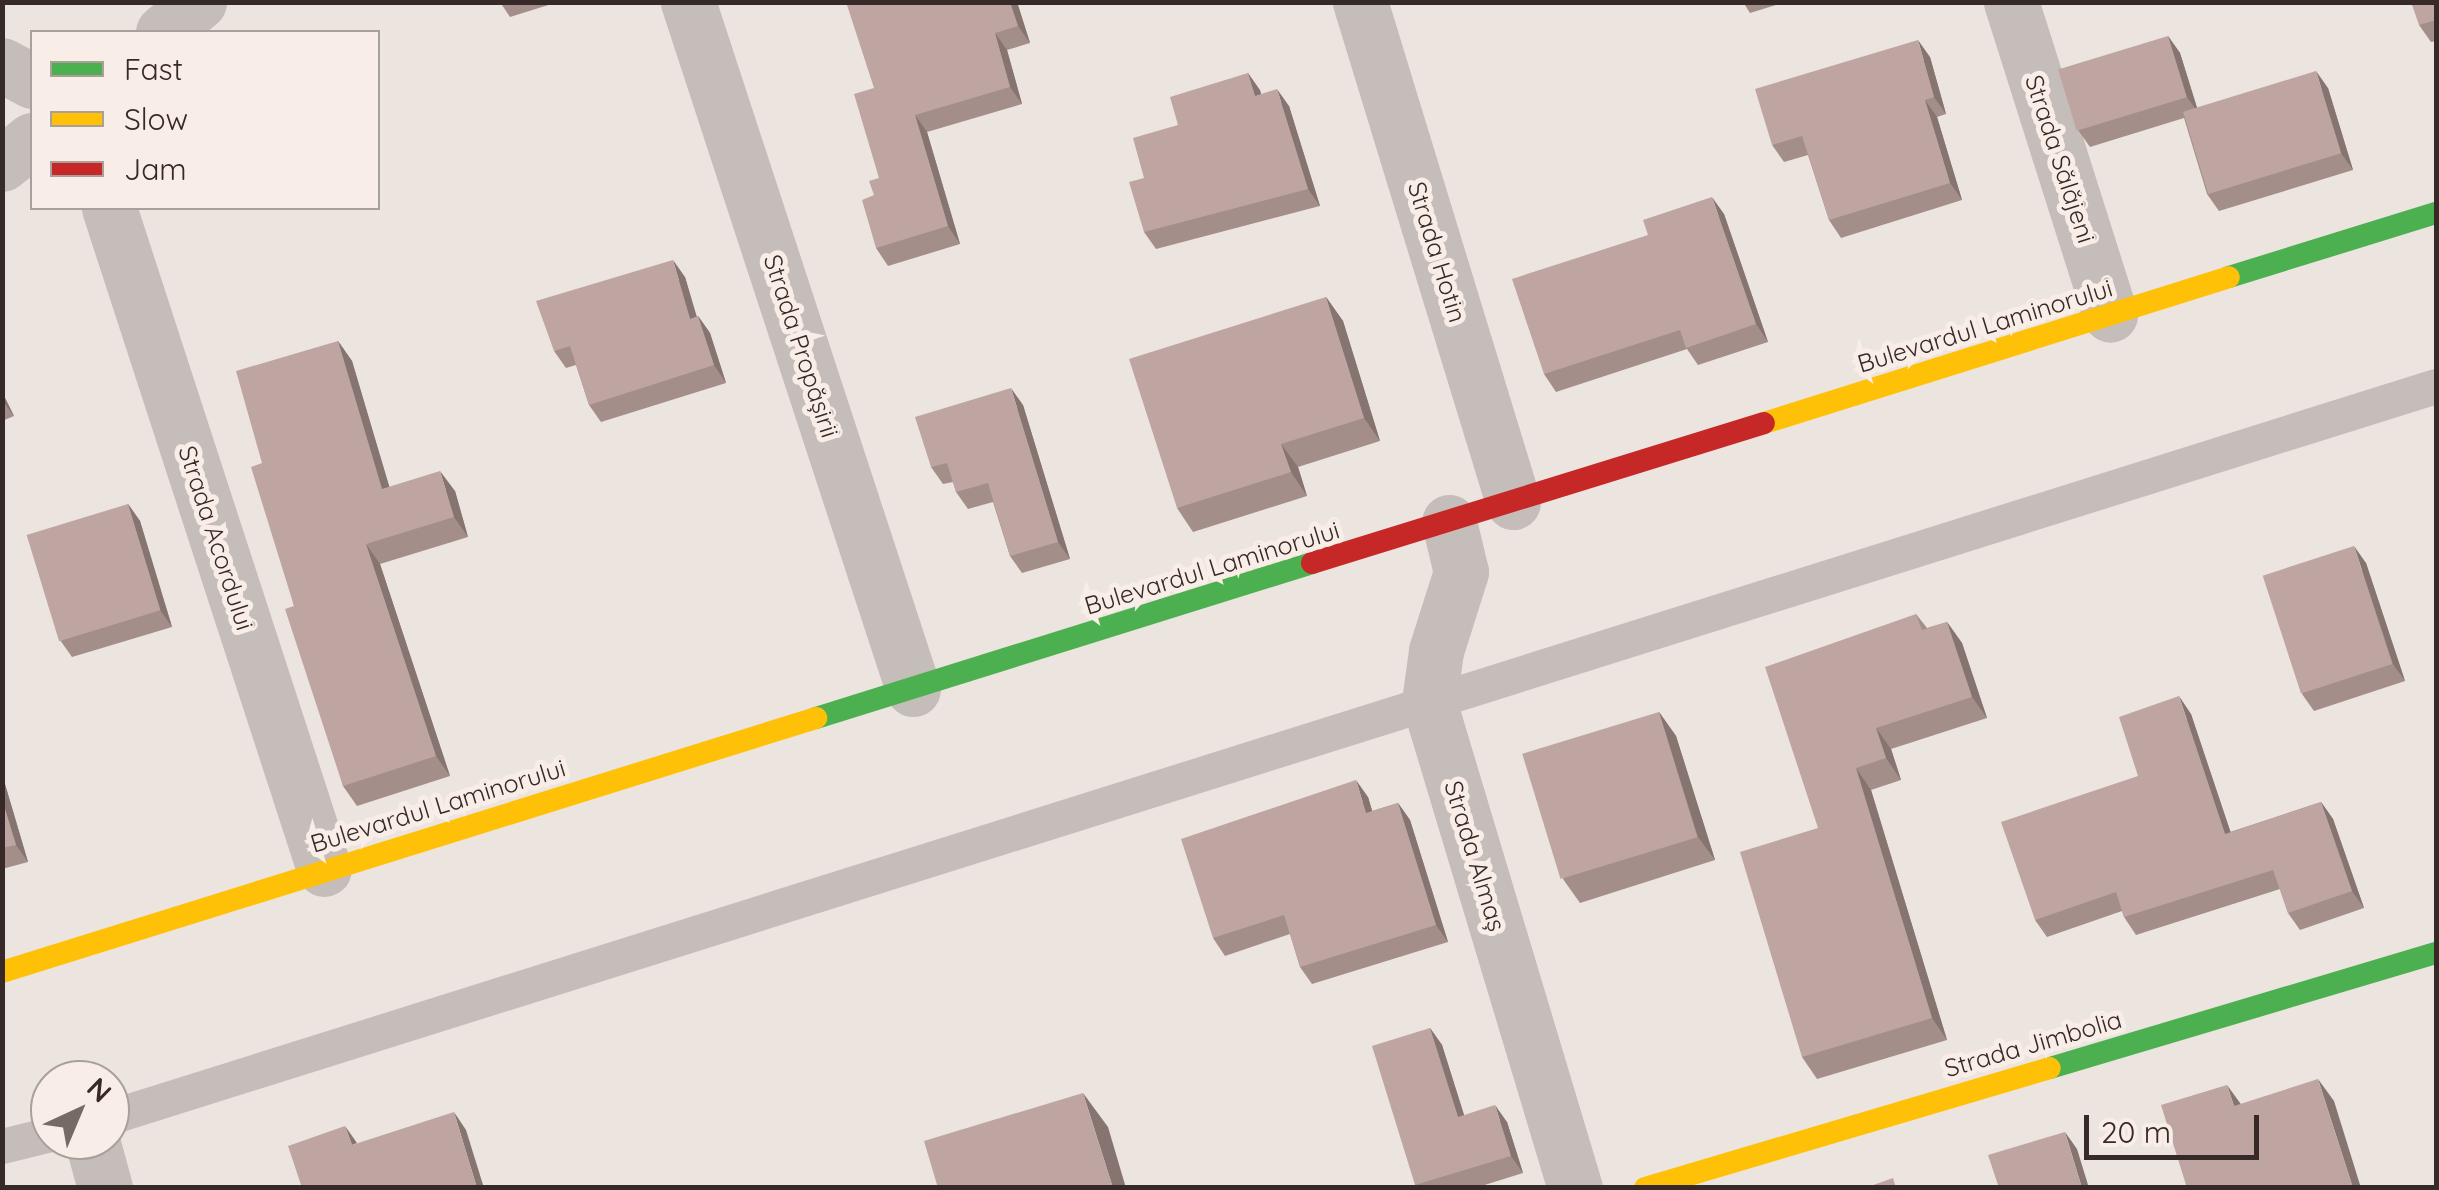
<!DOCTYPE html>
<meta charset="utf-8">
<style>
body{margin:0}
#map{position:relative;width:2439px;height:1190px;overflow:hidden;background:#ece4df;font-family:Quicksand,sans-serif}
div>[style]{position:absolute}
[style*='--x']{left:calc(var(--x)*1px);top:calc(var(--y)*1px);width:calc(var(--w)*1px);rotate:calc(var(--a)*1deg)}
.lane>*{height:35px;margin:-17.5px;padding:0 17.5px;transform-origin:17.5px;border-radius:17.5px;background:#c5bdb9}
.street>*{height:55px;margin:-27.5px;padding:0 27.5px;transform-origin:27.5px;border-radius:27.5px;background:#c5bdb9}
.fast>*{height:22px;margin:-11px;padding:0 11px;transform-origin:11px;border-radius:11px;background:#4caf50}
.slow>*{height:22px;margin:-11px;padding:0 11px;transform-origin:11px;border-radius:11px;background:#ffc107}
.jam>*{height:22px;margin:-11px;padding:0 11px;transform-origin:11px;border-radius:11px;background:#c62828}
.wall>*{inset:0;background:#a48e8a}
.shaded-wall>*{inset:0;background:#867471}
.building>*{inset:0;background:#bfa5a1;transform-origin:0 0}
span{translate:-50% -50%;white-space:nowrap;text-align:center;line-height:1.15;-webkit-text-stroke:10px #f9eee7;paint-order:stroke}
.street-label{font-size:25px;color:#362927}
.frame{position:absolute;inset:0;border:5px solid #362927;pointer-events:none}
.legend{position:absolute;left:30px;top:30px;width:350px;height:180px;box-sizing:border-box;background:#f9eee7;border:2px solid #ab9f9a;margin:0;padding:12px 18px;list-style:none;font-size:30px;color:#362927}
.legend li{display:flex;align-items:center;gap:20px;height:50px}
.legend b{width:50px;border:2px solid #ab9f9a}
.north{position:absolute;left:30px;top:1060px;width:100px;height:100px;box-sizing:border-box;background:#f9eee7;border:2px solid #ab9f9a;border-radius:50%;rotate:44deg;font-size:28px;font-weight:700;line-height:40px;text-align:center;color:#362927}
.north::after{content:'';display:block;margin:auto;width:35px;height:45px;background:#766a67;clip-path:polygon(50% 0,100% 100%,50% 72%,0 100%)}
.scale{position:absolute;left:2084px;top:1115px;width:175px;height:45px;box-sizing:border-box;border:5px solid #362927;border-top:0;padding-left:12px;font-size:30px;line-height:35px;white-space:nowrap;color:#362927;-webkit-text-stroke:8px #f9eee7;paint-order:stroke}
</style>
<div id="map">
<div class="lane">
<div style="--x:110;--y:1117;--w:2438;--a:-17.45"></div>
<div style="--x:2;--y:1146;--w:49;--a:-14"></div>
</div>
<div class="street">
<div style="--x:688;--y:2;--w:723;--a:71.87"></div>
<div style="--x:1360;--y:2;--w:523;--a:72.99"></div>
<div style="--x:2011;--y:2;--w:328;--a:72.4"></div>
<div style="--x:163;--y:32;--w:47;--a:-39.8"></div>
<div style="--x:2;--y:65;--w:34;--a:28"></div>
<div style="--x:2;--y:164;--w:38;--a:-39"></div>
<div style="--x:109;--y:208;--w:695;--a:71.98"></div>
<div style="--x:1449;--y:522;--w:51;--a:76.5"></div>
<div style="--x:1461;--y:572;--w:83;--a:107.6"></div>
<div style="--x:1436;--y:651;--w:51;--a:97.8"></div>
<div style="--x:1429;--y:702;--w:507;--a:73.28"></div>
<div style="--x:92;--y:1140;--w:50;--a:74.8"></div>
</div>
<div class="fast">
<div style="--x:2229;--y:277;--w:217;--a:-17.2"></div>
<div style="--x:816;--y:718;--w:520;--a:-17.35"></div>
<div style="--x:2050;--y:1068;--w:403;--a:-16.6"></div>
</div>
<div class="slow">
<div style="--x:1764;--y:423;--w:487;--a:-17.4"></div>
<div style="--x:2;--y:972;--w:853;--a:-17.33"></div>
<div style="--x:1645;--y:1188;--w:422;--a:-16.5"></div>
</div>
<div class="jam">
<div style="--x:1312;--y:563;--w:473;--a:-17.2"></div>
</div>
<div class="wall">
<div style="clip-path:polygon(500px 2px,558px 2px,510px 17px)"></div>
<div style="clip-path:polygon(1017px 2px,1030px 43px,1007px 50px,1022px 104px,927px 132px,960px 244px,888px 266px,876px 248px,874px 195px,879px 178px,874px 88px)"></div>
<div style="clip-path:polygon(1743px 2px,1786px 2px,1750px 13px)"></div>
<div style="clip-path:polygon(2436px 2px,2436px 41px,2431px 42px,2419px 25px)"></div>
<div style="clip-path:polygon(2168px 36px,2180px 53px,2197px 108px,2328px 88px,2353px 170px,2219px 211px,2207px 194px,2184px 118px,2090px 147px,2078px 130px)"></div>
<div style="clip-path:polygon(1930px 57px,1946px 114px,1937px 117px,1962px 200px,1841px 238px,1829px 220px,1808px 155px,1784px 162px,1772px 145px)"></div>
<div style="clip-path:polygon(1248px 73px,1261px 94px,1289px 106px,1320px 206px,1156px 249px,1144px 232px,1144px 178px,1178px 125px)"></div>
<div style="clip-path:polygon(1724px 214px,1768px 342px,1698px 365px,1687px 349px,1556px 392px,1544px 374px,1648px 235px)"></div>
<div style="clip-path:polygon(685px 277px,697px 317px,698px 316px,710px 333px,726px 383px,601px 422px,589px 405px,576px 365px,566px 368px,554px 351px)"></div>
<div style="clip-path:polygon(1326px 297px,1343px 321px,1380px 441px,1298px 467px,1307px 496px,1193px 532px,1177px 508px)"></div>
<div style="clip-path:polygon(338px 341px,352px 361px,389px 487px,455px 491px,468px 537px,380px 564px,450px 776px,357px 806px,343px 786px,294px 606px,262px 463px)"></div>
<div style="clip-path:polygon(2px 392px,14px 416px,2px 421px)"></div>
<div style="clip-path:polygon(1023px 405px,1070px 559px,1022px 573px,1010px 556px,993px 502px,968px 509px,956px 492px,953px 482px,943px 484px,931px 467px)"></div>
<div style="clip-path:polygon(128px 504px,140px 521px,172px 627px,72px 657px,60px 640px)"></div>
<div style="clip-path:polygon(2366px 563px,2405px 681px,2314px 711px,2302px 694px)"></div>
<div style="clip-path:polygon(1916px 614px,1927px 628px,1947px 622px,1962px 643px,1987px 718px,1891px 749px,1901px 780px,1871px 790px,1947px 1040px,1817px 1079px,1802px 1057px,1818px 828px)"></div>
<div style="clip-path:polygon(1659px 712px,1676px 736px,1715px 860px,1580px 903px,1563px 879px)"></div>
<div style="clip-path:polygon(2191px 714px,2230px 832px,2321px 802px,2333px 819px,2364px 908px,2300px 930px,2288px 913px,2280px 889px,2136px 935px,2124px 917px,2122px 911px,2047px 937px,2035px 920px,2138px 776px)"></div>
<div style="clip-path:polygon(2px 774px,28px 862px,2px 869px)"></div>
<div style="clip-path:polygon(1368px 797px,1372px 811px,1398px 803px,1410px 820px,1448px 942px,1312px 984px,1300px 967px,1290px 934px,1225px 956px,1213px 938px)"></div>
<div style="clip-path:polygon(1430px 1028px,1442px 1045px,1464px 1115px,1507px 1122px,1523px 1173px,1475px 1188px,1417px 1188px,1415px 1185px)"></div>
</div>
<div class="shaded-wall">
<div style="clip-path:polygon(1010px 2px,1017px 2px,1030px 43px,1018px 26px)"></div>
<div style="clip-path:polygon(995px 33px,1007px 50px,1022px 104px,1010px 87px)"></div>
<div style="clip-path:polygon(2168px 36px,2180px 53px,2199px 114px,2187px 97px)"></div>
<div style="clip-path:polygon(1918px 40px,1930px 57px,1946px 114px,1934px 97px)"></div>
<div style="clip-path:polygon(2316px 71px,2328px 88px,2353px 170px,2341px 153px)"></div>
<div style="clip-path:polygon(1248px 73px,1260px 90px,1267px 113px,1255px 96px)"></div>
<div style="clip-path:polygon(1277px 89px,1289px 106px,1320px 206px,1308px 189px)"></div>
<div style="clip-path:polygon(1925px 100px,1937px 117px,1962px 200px,1950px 183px)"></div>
<div style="clip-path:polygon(915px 115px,927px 132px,960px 244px,948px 226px)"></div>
<div style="clip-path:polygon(1712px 197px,1724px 214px,1768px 342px,1756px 324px)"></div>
<div style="clip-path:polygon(673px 260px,685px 277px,702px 336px,690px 319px)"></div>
<div style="clip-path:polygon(1326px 297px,1343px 321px,1380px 441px,1364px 418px)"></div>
<div style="clip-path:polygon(698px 316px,710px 333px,726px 383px,714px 365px)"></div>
<div style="clip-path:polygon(338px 341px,352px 361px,396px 509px,382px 489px)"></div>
<div style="clip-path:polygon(1011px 388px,1023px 405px,1070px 559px,1058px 542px)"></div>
<div style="clip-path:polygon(2px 392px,14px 416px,2px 400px)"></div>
<div style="clip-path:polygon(1281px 444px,1298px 467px,1307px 496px,1291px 472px)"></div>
<div style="clip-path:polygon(440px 471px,455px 491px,468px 537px,454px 517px)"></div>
<div style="clip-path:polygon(128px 504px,140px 521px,172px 627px,160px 610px)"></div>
<div style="clip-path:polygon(366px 544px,380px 564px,450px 776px,436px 756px)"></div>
<div style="clip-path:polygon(2354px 546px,2366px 563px,2405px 681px,2393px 664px)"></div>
<div style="clip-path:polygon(1947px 622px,1962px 643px,1987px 718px,1972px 697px)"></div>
<div style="clip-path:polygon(2179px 696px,2191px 714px,2237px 851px,2225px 834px)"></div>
<div style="clip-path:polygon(1659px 712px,1676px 736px,1715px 860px,1698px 837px)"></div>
<div style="clip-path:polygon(1876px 728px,1891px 749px,1901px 780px,1886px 758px)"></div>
<div style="clip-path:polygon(1856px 768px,1871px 790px,1947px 1040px,1932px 1018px)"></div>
<div style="clip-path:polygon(2px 774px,28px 862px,16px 845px,2px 799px)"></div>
<div style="clip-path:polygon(1356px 780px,1368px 797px,1378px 830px,1366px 813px)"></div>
<div style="clip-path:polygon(2321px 802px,2333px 819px,2364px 908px,2352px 891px)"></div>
<div style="clip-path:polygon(1398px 803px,1410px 820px,1448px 942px,1436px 925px)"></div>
<div style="clip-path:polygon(1430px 1028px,1442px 1045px,1470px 1134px,1458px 1117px)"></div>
<div style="clip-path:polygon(2318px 1079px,2334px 1101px,2361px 1188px,2353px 1188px)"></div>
<div style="clip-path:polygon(2227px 1085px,2243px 1107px,2234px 1106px)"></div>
<div style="clip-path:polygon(1083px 1093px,1108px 1127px,1126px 1188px,1113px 1188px)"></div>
<div style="clip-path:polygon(1495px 1105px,1507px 1122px,1523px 1173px,1511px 1156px)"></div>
<div style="clip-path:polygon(454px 1112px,466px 1130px,484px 1188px,477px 1188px)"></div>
<div style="clip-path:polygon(345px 1126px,357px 1143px,352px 1145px)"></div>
<div style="clip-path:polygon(2065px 1132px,2077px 1149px,2089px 1188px,2082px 1188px)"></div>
</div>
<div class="building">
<div style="clip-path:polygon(846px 2px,1010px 2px,1018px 26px,995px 33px,1010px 87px,915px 115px,948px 226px,876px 248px,862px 200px,874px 195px,869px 181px,879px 178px,854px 94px,874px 88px)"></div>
<div style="clip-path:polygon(2411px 2px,2436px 2px,2436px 20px,2419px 25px)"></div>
<div style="left:2168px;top:36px;width:64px;height:115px;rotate:73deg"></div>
<div style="clip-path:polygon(1918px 40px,1934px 97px,1925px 100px,1950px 183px,1829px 220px,1802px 136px,1772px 145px,1755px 89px)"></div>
<div style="left:2316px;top:71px;width:86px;height:139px;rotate:73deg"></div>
<div style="clip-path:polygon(1248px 73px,1255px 96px,1277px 89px,1308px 189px,1144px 232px,1129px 182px,1144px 178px,1133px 138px,1178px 125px,1170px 97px)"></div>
<div style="clip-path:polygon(1712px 197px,1756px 324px,1686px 348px,1680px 330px,1544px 374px,1512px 279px,1648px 235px,1643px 220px)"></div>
<div style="clip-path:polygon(673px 260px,690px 319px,698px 316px,714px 365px,589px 405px,570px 346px,554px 351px,536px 301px)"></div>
<div style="clip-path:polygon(1326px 297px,1364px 418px,1281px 444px,1291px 472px,1177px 508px,1129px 359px)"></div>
<div style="clip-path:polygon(338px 341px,382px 489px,440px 471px,454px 517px,366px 544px,436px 756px,343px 786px,285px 609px,294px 606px,251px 467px,262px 463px,236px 371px)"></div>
<div style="clip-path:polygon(1011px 388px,1058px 542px,1010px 556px,988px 483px,956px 492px,947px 463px,931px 467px,915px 417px)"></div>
<div style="left:128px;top:504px;width:111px;height:106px;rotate:73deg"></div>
<div style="left:2354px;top:546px;width:124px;height:96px;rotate:72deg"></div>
<div style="clip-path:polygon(1916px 614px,1922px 630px,1947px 622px,1972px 697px,1876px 728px,1886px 758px,1856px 768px,1932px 1018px,1802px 1057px,1740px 852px,1818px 828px,1765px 667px)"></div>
<div style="clip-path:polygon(2179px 696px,2225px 834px,2321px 802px,2352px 891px,2288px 913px,2273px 870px,2124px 917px,2116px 892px,2035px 920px,2001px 822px,2138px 776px,2119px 717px)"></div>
<div style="left:1659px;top:712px;width:131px;height:143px;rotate:73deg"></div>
<div style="clip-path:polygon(1356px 780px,1366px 813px,1398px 803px,1436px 925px,1300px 967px,1284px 915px,1213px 938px,1181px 839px)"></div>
<div style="clip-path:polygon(2px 799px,16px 845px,2px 848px)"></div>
<div style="clip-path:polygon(1430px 1028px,1458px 1117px,1495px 1105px,1511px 1156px,1415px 1185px,1372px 1046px)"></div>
<div style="clip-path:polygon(2318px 1079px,2353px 1188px,2187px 1188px,2161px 1105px,2227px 1085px,2234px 1106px)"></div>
<div style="clip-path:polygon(1083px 1093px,1113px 1188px,938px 1188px,924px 1141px)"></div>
<div style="clip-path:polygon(454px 1112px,477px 1188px,302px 1188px,288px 1146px,345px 1126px,352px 1145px)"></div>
<div style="clip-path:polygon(2065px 1132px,2082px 1188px,1999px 1188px,1988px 1155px)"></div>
<div style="clip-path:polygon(1893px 1178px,1896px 1188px,1865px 1188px)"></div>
</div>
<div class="street-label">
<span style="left:2060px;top:159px;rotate:72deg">Strada Sălăjeni</span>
<span style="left:1437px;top:252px;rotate:73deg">Strada Hotin</span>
<span style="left:1985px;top:326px;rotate:-17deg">Bulevardul Laminorului</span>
<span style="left:801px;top:346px;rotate:72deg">Strada Propășirii</span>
<span style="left:216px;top:538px;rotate:72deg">Strada Acordului</span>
<span style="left:1212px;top:568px;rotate:-17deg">Bulevardul Laminorului</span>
<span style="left:438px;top:806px;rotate:-17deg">Bulevardul Laminorului</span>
<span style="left:1475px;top:856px;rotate:73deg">Strada Almaș</span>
<span style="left:2033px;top:1044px;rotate:-16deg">Strada Jimbolia</span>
</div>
<div class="frame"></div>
<ul class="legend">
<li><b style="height:12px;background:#4caf50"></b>Fast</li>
<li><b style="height:12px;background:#ffc107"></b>Slow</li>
<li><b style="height:12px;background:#c62828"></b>Jam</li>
</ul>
<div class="north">N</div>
<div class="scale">20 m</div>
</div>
